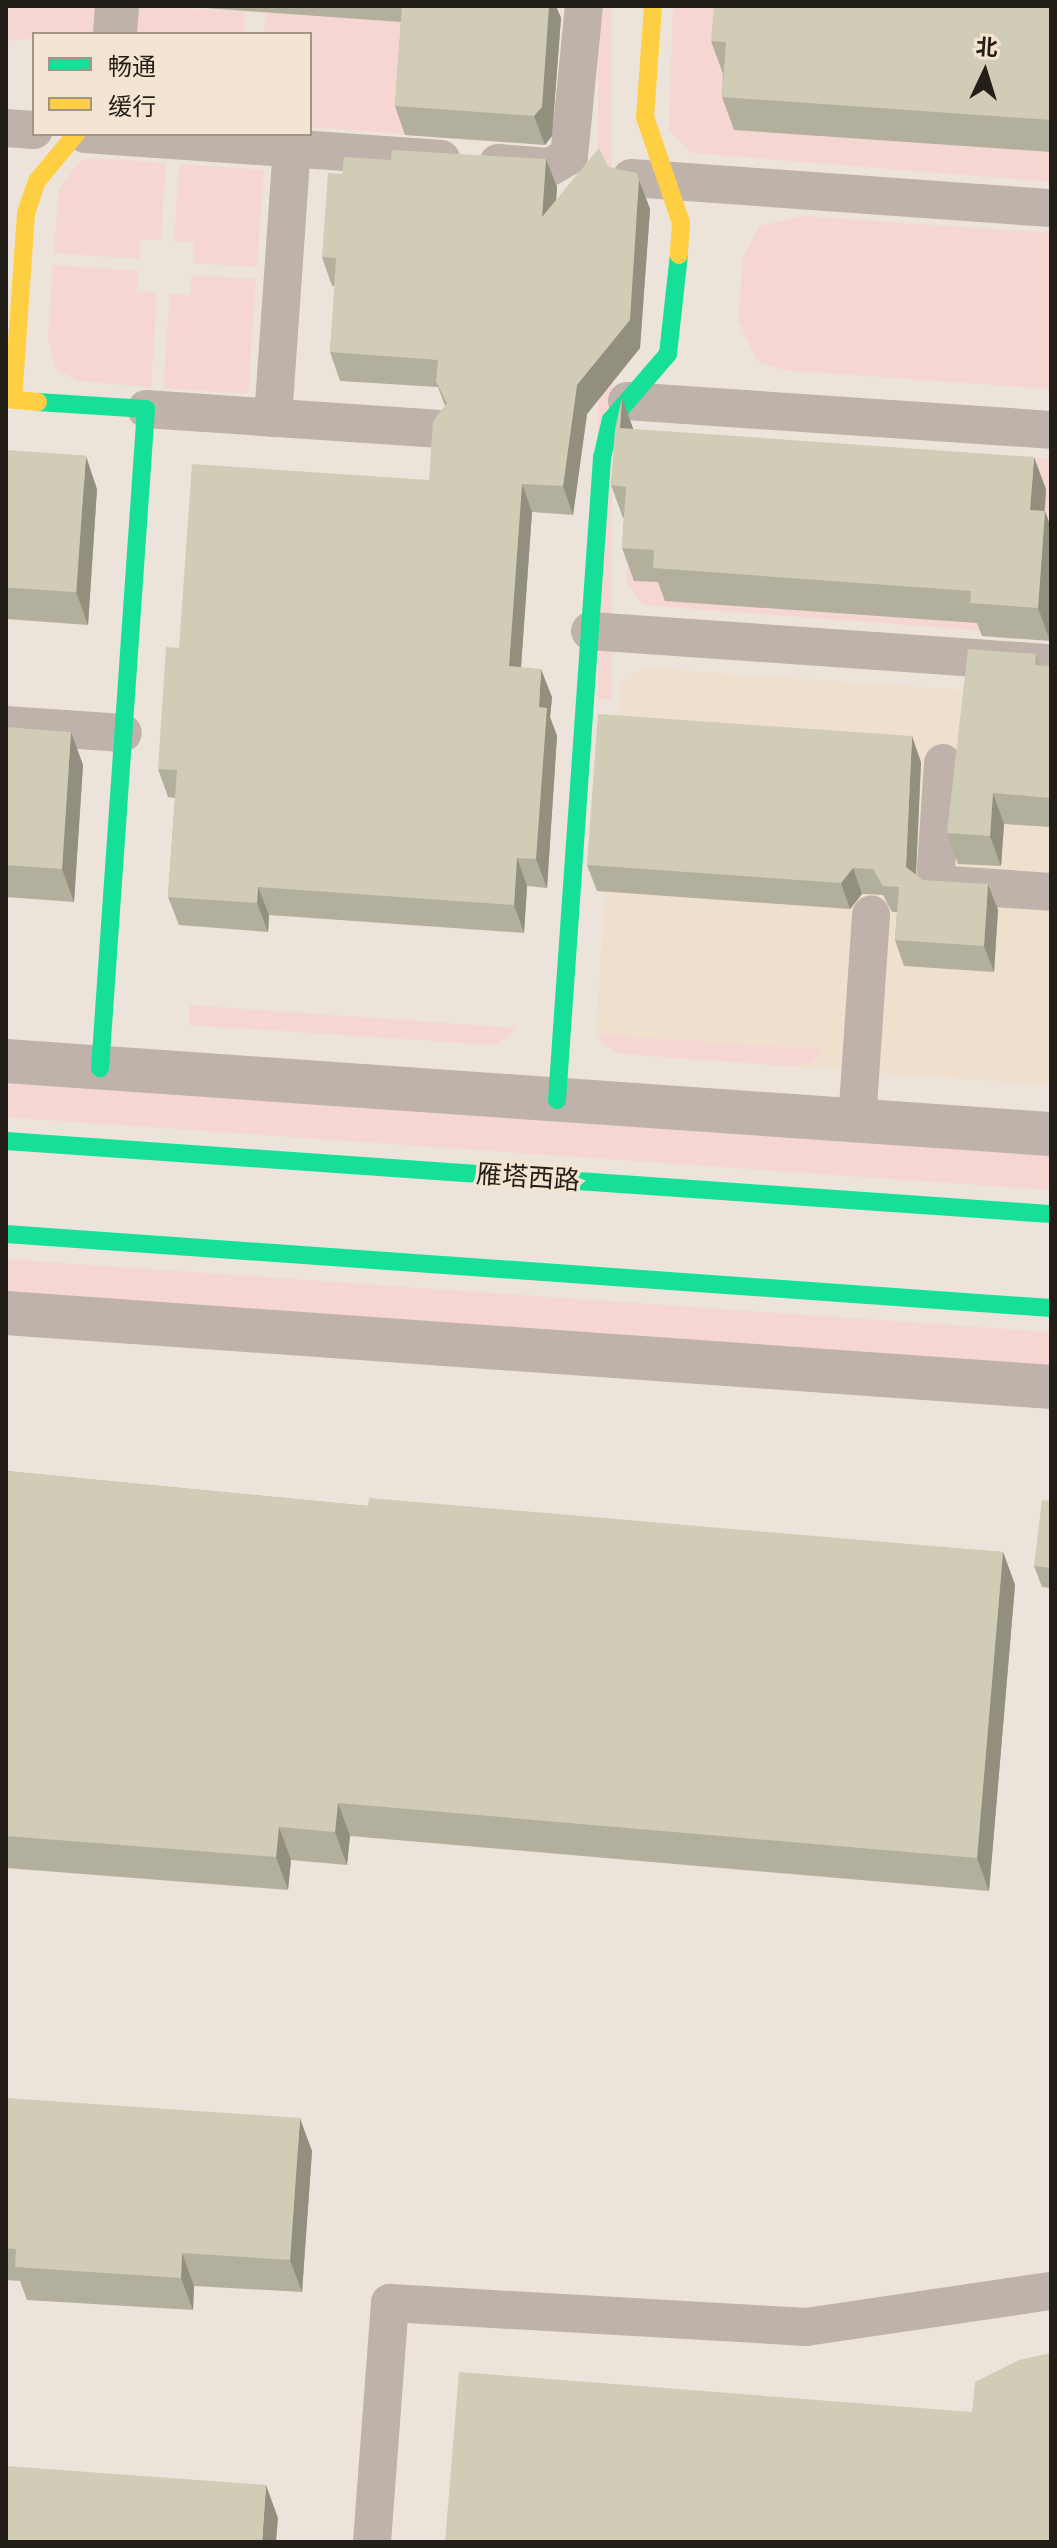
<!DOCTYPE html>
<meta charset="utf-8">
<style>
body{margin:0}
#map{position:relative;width:1057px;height:2548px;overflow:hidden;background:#ece4da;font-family:Cabin,"Noto Sans SC",sans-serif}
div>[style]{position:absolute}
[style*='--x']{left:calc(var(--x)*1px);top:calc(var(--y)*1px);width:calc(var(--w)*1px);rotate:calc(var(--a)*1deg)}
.built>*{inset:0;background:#efe0cd}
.green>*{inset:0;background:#f6d6d2;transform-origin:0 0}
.lane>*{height:38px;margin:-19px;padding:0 19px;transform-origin:19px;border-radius:19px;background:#beb2ab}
.street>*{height:44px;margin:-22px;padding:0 22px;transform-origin:22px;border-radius:22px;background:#beb2ab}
.fast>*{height:18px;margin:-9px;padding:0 9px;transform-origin:9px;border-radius:9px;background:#16e098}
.slow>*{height:18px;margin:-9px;padding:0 9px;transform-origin:9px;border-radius:9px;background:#ffcf43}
.wall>*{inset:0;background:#b3af9d}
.shaded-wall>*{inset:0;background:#928f7f}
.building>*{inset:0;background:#d0ccb6;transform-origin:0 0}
span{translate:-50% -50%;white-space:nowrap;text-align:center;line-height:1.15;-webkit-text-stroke:7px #f4e5d2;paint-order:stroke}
.street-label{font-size:26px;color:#231e17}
.frame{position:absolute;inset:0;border:8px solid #231e17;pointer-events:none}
.legend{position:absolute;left:32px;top:32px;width:280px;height:104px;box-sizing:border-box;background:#f4e5d2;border:2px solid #a09587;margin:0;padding:10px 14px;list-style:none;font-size:24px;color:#231e17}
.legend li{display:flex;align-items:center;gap:16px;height:40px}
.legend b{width:40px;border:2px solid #a09587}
.north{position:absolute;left:945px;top:32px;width:80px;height:80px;-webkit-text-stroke:6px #f4e5d2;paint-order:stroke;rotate:4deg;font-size:22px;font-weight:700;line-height:32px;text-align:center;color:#231e17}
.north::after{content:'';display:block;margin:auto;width:28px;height:36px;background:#231e17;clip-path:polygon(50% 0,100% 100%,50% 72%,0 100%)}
</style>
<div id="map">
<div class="built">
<div style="clip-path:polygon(643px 668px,1051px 696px,1051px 1085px,643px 1056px,602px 1045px,596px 1027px,621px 685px)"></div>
</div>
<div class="green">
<div style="clip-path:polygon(6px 6px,97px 6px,95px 34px,6px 41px)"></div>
<div style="clip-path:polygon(136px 6px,245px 11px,244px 34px,135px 34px)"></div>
<div style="clip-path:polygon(266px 6px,413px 23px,405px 134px,310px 127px,310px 34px,264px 34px)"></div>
<div style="left:598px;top:6px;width:14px;height:693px"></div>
<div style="clip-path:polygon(673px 6px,728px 6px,724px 74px,734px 130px,1051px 152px,1051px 182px,692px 153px,669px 130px)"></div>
<div style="clip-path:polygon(94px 158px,166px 163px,161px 240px,141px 239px,139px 259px,54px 253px,59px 189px,80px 161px)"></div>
<div style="clip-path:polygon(179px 164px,264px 170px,257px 267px,193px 263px,194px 242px,174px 241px)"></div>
<div style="clip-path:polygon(803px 216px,1051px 233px,1051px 389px,782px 370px,757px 361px,738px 320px,743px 258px,759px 226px)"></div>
<div style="clip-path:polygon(53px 265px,138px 271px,137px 291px,157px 293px,151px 387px,79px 381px,56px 369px,48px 338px)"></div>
<div style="clip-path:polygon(192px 275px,256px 279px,248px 394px,163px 388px,170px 294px,190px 295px)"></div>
<div style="clip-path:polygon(660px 432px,1051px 459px,1051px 543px,657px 462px,1051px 610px,1051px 636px,643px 605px,627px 583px,634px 465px)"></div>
<div style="clip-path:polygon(190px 1005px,517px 1028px,495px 1045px,189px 1025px)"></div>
<div style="clip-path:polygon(596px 1034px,824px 1050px,809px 1065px,786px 1066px,615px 1053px)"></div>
<div style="left:6px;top:1075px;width:1048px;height:42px;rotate:4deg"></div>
<div style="left:6px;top:1259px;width:1048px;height:40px;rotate:4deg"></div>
</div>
<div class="lane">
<div style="--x:6;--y:128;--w:28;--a:4"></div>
<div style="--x:85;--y:134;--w:357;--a:4"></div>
<div style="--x:498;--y:163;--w:52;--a:4.4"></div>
<div style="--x:550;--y:167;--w:22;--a:-30"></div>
<div style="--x:569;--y:156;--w:151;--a:-84.3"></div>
<div style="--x:631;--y:178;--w:421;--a:4.1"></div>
<div style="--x:627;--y:401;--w:425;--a:3.9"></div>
<div style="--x:146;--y:409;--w:291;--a:3.9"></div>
<div style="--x:273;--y:418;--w:271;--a:-86"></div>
<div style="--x:590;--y:631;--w:462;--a:4"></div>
<div style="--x:6;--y:725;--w:117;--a:3.9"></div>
<div style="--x:943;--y:763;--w:121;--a:93.8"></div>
<div style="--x:935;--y:884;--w:116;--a:3.9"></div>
<div style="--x:857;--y:1121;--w:207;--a:-86.1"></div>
<div style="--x:372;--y:2542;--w:240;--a:-85.7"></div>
<div style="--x:390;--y:2303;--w:417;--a:3.3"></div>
<div style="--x:806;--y:2327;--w:248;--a:-8.4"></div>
</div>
<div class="street">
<div style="--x:115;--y:34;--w:28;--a:-86"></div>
<div style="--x:6;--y:1061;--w:1048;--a:4"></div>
<div style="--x:6;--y:1313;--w:1048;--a:4.05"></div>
</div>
<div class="fast">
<div style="--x:38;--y:402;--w:108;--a:3.7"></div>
<div style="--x:146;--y:409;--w:661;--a:93.99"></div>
<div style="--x:557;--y:1100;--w:644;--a:-85.99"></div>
<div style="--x:602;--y:458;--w:39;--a:-77"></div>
<div style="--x:611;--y:420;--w:87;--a:-49.2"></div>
<div style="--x:668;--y:354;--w:100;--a:-83.7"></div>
<div style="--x:6;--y:1141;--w:1048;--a:4"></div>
<div style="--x:6;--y:1234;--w:1048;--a:4.05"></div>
</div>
<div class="slow">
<div style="--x:653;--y:6;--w:111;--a:94.1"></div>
<div style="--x:645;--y:117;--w:112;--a:71.2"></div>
<div style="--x:681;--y:223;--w:32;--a:94"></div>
<div style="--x:38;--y:402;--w:25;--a:-175"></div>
<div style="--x:13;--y:400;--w:187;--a:-86"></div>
<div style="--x:26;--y:213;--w:34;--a:-71"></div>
<div style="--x:37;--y:181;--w:61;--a:-50.3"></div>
</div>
<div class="wall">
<div style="clip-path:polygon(177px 6px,556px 6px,561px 18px,552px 136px,545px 145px,405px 135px,395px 106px,401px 22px)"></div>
<div style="clip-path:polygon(1051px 6px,1051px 152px,734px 130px,722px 97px,723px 74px,711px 41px)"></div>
<div style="clip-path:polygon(546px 159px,557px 187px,556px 201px,608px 167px,637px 173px,650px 209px,640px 348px,587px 414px,573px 515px,532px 512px,521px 667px,552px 697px,550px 717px,557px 736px,547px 888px,527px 886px,524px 933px,269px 915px,268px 932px,179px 925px,168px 897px,175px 798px,168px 797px,158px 769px,179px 648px,429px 480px,445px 406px,438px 387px,340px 381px,330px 352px,335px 286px,332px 286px,322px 257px,342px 174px,391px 160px)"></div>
<div style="clip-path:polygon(622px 398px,633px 429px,1046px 489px,1045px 511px,1051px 528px,1050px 641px,982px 636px,977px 623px,665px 601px,658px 582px,634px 581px,622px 548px,624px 518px,623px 518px,611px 485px)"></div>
<div style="clip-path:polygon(6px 450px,97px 489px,88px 625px,6px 619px)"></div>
<div style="clip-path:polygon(1036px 654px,1040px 665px,1051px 666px,1051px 827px,1004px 824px,1001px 866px,958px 864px,947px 833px)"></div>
<div style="clip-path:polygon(6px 727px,71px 732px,83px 765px,74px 902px,6px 897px)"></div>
<div style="clip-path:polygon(921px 762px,916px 874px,923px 880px,988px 884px,998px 910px,994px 972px,904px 966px,895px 940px,897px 912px,892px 912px,883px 895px,862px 894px,850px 909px,597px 891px,587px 865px)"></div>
<div style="clip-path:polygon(6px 1471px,368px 1506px,1003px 1552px,1015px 1585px,989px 1891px,350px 1836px,347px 1865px,291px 1860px,288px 1890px,6px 1868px)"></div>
<div style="clip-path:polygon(1051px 1501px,1051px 1588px,1042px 1587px,1034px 1566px)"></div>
<div style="clip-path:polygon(6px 2098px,312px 2151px,302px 2292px,194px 2286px,193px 2310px,27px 2300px,20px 2281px,6px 2280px)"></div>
</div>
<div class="shaded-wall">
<div style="clip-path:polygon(549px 6px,556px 6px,561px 18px,552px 136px,545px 145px,534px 116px)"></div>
<div style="clip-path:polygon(546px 159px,557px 187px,553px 246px,542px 217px)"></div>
<div style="clip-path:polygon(639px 180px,650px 209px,640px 348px,587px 414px,573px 515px,563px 486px,577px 385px)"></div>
<div style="clip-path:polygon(622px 398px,634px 431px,620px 428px)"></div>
<div style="clip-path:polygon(86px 456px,97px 489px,88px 625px,76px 592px)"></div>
<div style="clip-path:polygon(1034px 457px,1046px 489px,1042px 543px,1030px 510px)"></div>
<div style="clip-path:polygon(522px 484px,532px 512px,519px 695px,509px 666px)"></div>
<div style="clip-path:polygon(1045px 511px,1051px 528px,1050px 641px,1038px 608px)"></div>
<div style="clip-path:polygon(541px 669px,552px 697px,550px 717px,557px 736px,547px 888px,536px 859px,539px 707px)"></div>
<div style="clip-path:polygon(71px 732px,83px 765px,74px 902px,62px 869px)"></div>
<div style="clip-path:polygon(912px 736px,921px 762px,915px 893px,906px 867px)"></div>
<div style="clip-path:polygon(993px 793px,1004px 824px,1001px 866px,990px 836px)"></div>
<div style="clip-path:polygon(517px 858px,527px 886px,524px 933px,514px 905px)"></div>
<div style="clip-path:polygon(853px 868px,862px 894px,850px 909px,841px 883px)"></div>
<div style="clip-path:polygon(988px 884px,998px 910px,994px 972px,984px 946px)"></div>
<div style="clip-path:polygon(258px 887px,269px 915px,268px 932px,257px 903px)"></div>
<div style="clip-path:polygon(1003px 1552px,1015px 1585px,989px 1891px,977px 1858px)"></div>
<div style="clip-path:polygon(338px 1803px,350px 1836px,347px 1865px,335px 1832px)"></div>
<div style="clip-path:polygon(279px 1827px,291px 1860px,288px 1890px,276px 1857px)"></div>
<div style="clip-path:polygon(300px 2118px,312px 2151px,302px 2292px,290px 2260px)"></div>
<div style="clip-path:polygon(182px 2253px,194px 2286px,193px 2310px,181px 2278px)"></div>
<div style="clip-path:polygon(266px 2485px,278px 2518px,276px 2542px,262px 2542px)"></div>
</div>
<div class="building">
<div style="clip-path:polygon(402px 6px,549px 6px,542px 107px,534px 116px,395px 106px)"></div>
<div style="clip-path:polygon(714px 6px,1051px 6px,1051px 120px,722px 97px,726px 42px,711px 41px)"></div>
<div style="clip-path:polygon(599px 148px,608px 167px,637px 173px,639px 180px,630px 320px,577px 385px,563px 486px,522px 484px,509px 666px,541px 669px,539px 707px,547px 708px,536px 859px,517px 858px,514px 905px,258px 887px,257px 903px,168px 897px,177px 770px,158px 769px,166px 647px,179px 648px,192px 464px,429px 480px,433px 421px,447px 403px,436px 381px,438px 360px,330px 352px,336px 258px,322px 257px,328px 173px,342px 174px,344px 157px,391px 160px,392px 150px,546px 159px,542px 217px)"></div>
<div style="clip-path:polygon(622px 398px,620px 428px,1034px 457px,1030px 510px,1045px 511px,1038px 608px,970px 603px,971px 591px,653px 568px,654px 550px,622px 548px,626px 487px,611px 485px,615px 429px)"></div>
<div style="left:6px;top:450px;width:80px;height:137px;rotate:4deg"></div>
<div style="clip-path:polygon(968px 649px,1036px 654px,1035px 665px,1051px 666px,1051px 798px,993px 793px,990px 836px,947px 833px)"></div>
<div style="clip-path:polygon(598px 714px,912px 736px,906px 867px,923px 880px,988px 884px,984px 946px,895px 940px,899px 887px,883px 886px,873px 869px,853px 868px,841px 883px,587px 865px)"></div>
<div style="clip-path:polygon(6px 727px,71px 732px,62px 869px,6px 865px)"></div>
<div style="clip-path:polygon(6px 1471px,368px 1506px,369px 1498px,1003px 1552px,977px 1858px,338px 1803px,335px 1832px,279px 1827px,276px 1857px,6px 1836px)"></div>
<div style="clip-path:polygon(1042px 1500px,1051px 1501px,1051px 1568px,1034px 1566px)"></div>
<div style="clip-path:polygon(6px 2098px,300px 2118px,290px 2260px,182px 2253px,181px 2278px,15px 2267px,16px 2249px,6px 2248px)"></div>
<div style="clip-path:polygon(1051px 2353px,1051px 2542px,445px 2542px,459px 2372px,972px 2412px,975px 2382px,1019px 2360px)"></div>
<div style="clip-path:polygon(6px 2466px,266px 2485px,262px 2542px,6px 2542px)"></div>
</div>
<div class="street-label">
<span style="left:528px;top:1178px;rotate:4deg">雁塔西路</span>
</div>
<div class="frame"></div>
<ul class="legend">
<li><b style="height:10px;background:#16e098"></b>畅通</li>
<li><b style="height:10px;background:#ffcf43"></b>缓行</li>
</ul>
<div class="north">北</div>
</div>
